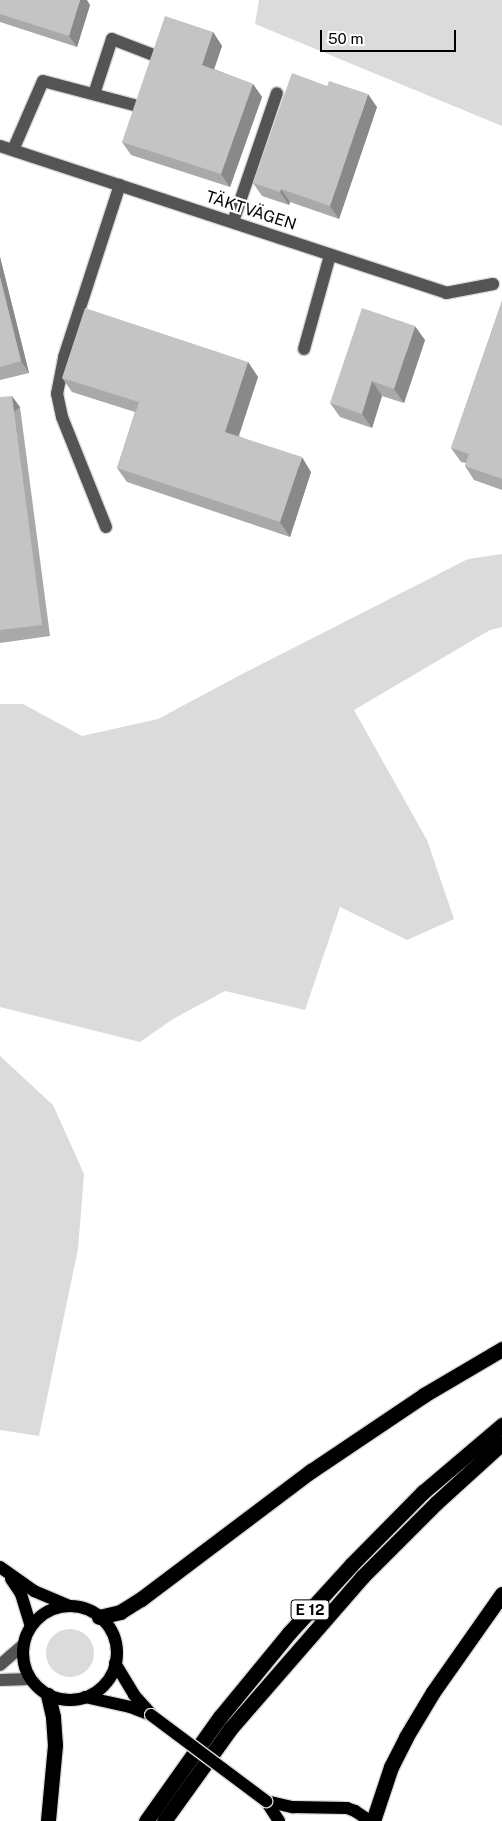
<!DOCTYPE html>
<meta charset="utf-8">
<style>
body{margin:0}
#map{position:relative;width:502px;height:1821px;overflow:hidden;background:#fff;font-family:"Public Sans",sans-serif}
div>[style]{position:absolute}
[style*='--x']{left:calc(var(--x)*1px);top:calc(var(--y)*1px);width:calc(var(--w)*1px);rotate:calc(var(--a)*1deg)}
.green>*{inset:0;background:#dbdbdb}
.round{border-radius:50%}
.roads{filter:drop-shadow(1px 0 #dbdbdb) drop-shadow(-1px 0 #dbdbdb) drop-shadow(0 1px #dbdbdb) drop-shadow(0 -1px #dbdbdb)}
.minor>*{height:12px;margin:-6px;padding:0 6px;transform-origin:6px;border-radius:6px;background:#545454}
.major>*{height:12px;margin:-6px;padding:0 6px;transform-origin:6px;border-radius:6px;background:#000}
.major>.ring{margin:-6px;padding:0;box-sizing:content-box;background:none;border:12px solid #000;border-radius:50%}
.highway>*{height:15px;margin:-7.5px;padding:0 7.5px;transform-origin:7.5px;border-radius:7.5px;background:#000}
.bridges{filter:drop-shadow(1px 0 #dbdbdb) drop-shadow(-1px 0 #dbdbdb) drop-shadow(0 1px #dbdbdb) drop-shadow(0 -1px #dbdbdb)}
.major-bridge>*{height:12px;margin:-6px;padding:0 6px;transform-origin:6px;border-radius:6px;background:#000}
.wall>*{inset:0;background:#a9a9a9}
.shaded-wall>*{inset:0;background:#898989;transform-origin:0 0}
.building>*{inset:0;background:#c4c4c4}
span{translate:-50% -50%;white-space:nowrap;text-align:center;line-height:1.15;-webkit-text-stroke:4.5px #fff;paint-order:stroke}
.shield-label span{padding:1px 4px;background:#fff;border:1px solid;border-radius:4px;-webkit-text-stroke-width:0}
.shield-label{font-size:15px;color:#000;font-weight:700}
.street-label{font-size:16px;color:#000}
.scale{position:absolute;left:320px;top:30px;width:136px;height:22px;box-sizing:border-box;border:2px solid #000;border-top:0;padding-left:6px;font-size:15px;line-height:18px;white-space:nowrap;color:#000;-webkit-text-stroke:4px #fff;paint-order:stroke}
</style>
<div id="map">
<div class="green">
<div style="clip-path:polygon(259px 0,502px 0,502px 126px,255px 24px)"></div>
<div style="clip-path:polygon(502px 554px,502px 627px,490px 630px,354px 710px,427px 840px,454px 919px,407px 940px,340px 907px,305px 1010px,225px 991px,173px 1019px,140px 1042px,0 1007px,0 704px,23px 704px,82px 736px,158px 719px,244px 673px,468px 559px)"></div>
<div style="clip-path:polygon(0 1056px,53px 1105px,84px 1174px,78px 1249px,39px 1436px,0 1430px)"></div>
<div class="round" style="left:46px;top:1629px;width:48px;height:48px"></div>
</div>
<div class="roads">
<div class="minor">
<div style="--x:94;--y:94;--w:58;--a:-71.9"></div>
<div style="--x:112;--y:39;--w:42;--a:21"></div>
<div style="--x:0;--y:146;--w:470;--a:18.2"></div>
<div style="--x:446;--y:293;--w:48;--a:-10.8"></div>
<div style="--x:13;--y:150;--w:75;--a:-66.5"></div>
<div style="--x:43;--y:81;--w:94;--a:14.8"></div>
<div style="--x:233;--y:222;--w:136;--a:-71.2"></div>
<div style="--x:304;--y:349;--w:98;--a:-74.5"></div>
<div style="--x:106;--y:527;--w:118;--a:-111.8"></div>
<div style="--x:62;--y:417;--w:24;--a:-102"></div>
<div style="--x:57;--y:394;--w:38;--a:-79"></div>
<div style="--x:64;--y:357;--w:181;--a:-72"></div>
<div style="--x:0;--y:1665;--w:32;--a:-41"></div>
<div style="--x:0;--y:1680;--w:30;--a:-2"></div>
</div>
<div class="major">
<div style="--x:0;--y:1567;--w:42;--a:35.2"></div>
<div style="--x:34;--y:1591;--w:38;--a:23"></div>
<div style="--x:11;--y:1579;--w:18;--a:56"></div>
<div style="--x:21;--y:1594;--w:34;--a:73"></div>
<div class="ring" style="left:23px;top:1606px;width:82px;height:82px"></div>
<div style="--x:115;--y:1663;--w:37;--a:59"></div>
<div style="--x:134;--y:1695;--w:24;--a:48"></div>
<div style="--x:85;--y:1697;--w:46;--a:12.5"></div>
<div style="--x:130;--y:1707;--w:22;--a:21"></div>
<div style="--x:266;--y:1801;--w:28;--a:13"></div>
<div style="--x:293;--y:1807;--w:54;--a:1.1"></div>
<div style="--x:347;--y:1808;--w:9;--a:21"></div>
<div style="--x:355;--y:1811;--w:18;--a:34"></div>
<div style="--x:266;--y:1801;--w:24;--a:57"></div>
</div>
<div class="highway">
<div style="--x:99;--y:1617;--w:22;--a:-13"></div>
<div style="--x:120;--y:1612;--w:25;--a:-32"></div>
<div style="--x:141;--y:1599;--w:213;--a:-37"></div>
<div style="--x:311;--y:1471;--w:136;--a:-33.9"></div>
<div style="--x:424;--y:1395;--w:91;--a:-30.5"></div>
<div style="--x:48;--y:1695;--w:23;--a:77"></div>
<div style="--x:53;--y:1717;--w:28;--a:86"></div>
<div style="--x:55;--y:1745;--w:76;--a:95.3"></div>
<div style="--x:146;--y:1821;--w:128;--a:-54.6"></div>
<div style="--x:220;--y:1717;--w:109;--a:-50.6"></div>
<div style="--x:289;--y:1633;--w:93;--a:-47.6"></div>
<div style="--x:352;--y:1564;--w:101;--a:-45.4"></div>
<div style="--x:423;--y:1492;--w:104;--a:-40.3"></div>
<div style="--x:164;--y:1821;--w:113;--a:-54.3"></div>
<div style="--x:230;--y:1729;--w:201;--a:-49"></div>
<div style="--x:362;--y:1577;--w:105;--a:-45"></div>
<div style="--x:436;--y:1503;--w:89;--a:-42.3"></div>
<div style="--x:373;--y:1821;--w:57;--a:-71.6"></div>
<div style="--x:391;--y:1767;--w:34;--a:-63"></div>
<div style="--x:406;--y:1737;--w:52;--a:-59"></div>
<div style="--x:433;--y:1692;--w:120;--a:-54.9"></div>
</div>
</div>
<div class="bridges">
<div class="major-bridge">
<div style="--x:151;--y:1715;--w:144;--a:36.8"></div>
</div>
</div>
<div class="wall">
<div style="clip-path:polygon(0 0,90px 5px,77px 47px,0 22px)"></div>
<div style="clip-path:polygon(213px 32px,222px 46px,214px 69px,253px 84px,262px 97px,230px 187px,131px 155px,122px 142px)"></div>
<div style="clip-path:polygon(377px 107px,339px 219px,290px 202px,289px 205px,262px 196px,253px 183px)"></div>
<div style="clip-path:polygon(0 257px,29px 373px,0 380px)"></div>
<div style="clip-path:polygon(502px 301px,502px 490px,474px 480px,465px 466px,466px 463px,461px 462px,451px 448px)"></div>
<div style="clip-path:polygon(425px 340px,404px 403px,382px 396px,372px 428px,340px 417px,330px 403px)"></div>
<div style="clip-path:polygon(248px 362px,258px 377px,239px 436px,311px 472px,290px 537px,127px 482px,117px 468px,135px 412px,72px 392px,62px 378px)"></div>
<div style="clip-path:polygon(0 397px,20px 407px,50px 636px,0 643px)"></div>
</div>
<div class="shaded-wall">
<div style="clip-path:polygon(80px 0,87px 0,90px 5px,77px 47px,69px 36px)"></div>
<div style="clip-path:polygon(213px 32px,222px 46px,211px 78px,202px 65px)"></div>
<div style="clip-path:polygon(253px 84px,262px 97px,230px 187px,221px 174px)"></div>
<div style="clip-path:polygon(368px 94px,377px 107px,339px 219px,330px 206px)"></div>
<div style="clip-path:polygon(281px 189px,290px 202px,289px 205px,280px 192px)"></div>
<div style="clip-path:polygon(0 257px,29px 373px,21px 361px,0 277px)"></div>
<div style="clip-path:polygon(415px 326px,425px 340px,404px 403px,394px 389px)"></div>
<div style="clip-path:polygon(248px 362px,258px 377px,235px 446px,225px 432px)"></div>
<div style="clip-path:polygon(372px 381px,382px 396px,372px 428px,362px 414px)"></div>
<div style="left:12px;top:396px;width:14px;height:231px;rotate:54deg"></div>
<div style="clip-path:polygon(302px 457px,311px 472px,290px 537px,280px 522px)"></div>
</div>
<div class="building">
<div style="clip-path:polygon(0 0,80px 0,69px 36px,0 14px)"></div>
<div style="clip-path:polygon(165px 16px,213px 32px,202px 65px,253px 84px,221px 174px,122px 142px)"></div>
<div style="clip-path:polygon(292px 73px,327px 86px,329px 81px,368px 94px,330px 206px,281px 189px,280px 192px,253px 183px)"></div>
<div style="clip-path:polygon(0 277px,21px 361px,0 367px)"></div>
<div style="clip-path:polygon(502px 301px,502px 479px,465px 466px,469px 454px,451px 448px)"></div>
<div style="clip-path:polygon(85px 308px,248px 362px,225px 432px,302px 457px,280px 522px,117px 468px,139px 402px,62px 378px)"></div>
<div style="clip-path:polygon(362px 308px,415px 326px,394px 389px,372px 381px,362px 414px,330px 403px)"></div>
<div style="clip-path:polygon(12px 396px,42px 625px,0 630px,0 397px)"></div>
</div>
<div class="shield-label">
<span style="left:310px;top:1610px">E 12</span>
</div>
<div class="street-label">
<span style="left:251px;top:211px;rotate:18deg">TÄKTVÄGEN</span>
</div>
<div class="scale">50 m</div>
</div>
